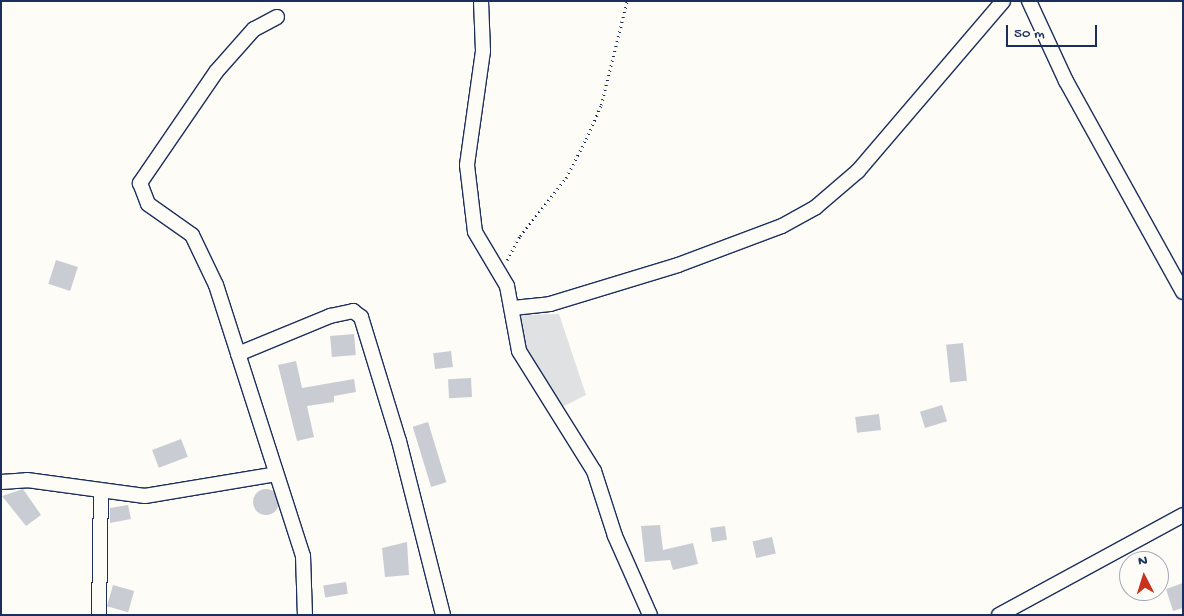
<!DOCTYPE html>
<style>
body{margin:0}
#map{position:relative;width:1184px;height:616px;overflow:hidden;background:#fdfcf7;font-family:"Gochi Hand",sans-serif}
div>[style]{position:absolute}
[style*='--x']{left:calc(var(--x)*1px);top:calc(var(--y)*1px);width:calc(var(--w)*1px);rotate:calc(var(--a)*1deg)}
.green>*{inset:0;background:#e0e1e3}
.building>*{inset:0;background:#c9ccd3;transform-origin:0 0}
.round{border-radius:50%}
.path>*{height:2.5px;margin-top:-1.25px;transform-origin:0;background:repeating-linear-gradient(90deg,#1b2f5e 0 1px,transparent 0 5px)}
.roads{filter:drop-shadow(1px 0 #1b2f5e) drop-shadow(-1px 0 #1b2f5e) drop-shadow(0 1px #1b2f5e) drop-shadow(0 -1px #1b2f5e)}
.minor>*{height:14px;margin:-7px;padding:0 7px;transform-origin:7px;border-radius:7px;background:#fdfcf7}
span{translate:-50% -50%;white-space:nowrap;text-align:center;line-height:1.15;-webkit-text-stroke:5px #fdfcf7;paint-order:stroke}
.frame{position:absolute;inset:0;border:2px solid #1b2f5e;pointer-events:none}
.north{position:absolute;left:1119px;top:551px;width:50px;height:50px;box-sizing:border-box;background:#fdfcf7;border:1px solid #a3aaba;border-radius:50%;rotate:355deg;font-size:14px;font-weight:700;line-height:20px;text-align:center;color:#1b2f5e}
.north::after{content:'';display:block;margin:auto;width:18px;height:22px;background:#c8321e;clip-path:polygon(50% 0,100% 100%,50% 72%,0 100%)}
.scale{position:absolute;left:1006px;top:25px;width:91px;height:22px;box-sizing:border-box;border:2px solid #1b2f5e;border-top:0;padding-left:6px;font-size:15px;line-height:18px;white-space:nowrap;color:#1b2f5e;-webkit-text-stroke:4px #fdfcf7;paint-order:stroke}
</style>
<div id="map">
<div class="green">
<div style="clip-path:polygon(559px 314px,586px 395px,556px 410px,524px 353px,517px 315px)"></div>
</div>
<div class="building">
<div style="left:56px;top:260px;width:23px;height:25px;rotate:18deg"></div>
<div style="left:354px;top:334px;width:21px;height:24px;rotate:85deg"></div>
<div style="left:963px;top:343px;width:38px;height:17px;rotate:84deg"></div>
<div style="left:451px;top:351px;width:16px;height:18px;rotate:83deg"></div>
<div style="clip-path:polygon(296px 361px,302px 388px,354px 379px,356px 392px,334px 396px,334px 402px,307px 406px,314px 437px,297px 441px,278px 365px)"></div>
<div style="left:471px;top:378px;width:19px;height:23px;rotate:87deg"></div>
<div style="left:942px;top:405px;width:17px;height:23px;rotate:73deg"></div>
<div style="left:879px;top:414px;width:16px;height:24px;rotate:83deg"></div>
<div style="left:428px;top:422px;width:63px;height:16px;rotate:73deg"></div>
<div style="left:181px;top:439px;width:19px;height:31px;rotate:69deg"></div>
<div style="clip-path:polygon(23px 489px,41px 515px,26px 526px,2px 496px)"></div>
<div class="round" style="left:253px;top:489px;width:26px;height:26px"></div>
<div style="clip-path:polygon(128px 505px,131px 519px,110px 523px,110px 508px)"></div>
<div style="clip-path:polygon(660px 525px,663px 550px,693px 543px,698px 564px,673px 570px,670px 560px,645px 562px,641px 526px)"></div>
<div style="left:725px;top:526px;width:14px;height:15px;rotate:82deg"></div>
<div style="left:772px;top:537px;width:17px;height:20px;rotate:77deg"></div>
<div style="clip-path:polygon(407px 542px,409px 575px,385px 577px,382px 548px)"></div>
<div style="left:346px;top:582px;width:12px;height:23px;rotate:81deg"></div>
<div style="clip-path:polygon(1183px 583px,1183px 608px,1173px 611px,1166px 589px)"></div>
<div style="left:113px;top:585px;width:22px;height:22px;rotate:16deg"></div>
</div>
<div class="path">
<div style="--x:507;--y:260;--w:27;--a:-62"></div>
<div style="--x:520;--y:236;--w:74;--a:-51.6"></div>
<div style="--x:566;--y:178;--w:44;--a:-62.9"></div>
<div style="--x:586;--y:139;--w:37;--a:-66"></div>
<div style="--x:601;--y:105;--w:107;--a:-76"></div>
</div>
<div class="roads">
<div class="minor">
<div style="--x:481;--y:1;--w:50;--a:87.7"></div>
<div style="--x:483;--y:51;--w:115;--a:98"></div>
<div style="--x:467;--y:165;--w:67;--a:83.2"></div>
<div style="--x:475;--y:232;--w:63;--a:59.3"></div>
<div style="--x:507;--y:286;--w:66;--a:79.5"></div>
<div style="--x:519;--y:351;--w:142;--a:58"></div>
<div style="--x:594;--y:471;--w:68;--a:72.1"></div>
<div style="--x:615;--y:536;--w:86;--a:66.1"></div>
<div style="--x:1029;--y:1;--w:88;--a:65.2"></div>
<div style="--x:1066;--y:81;--w:241;--a:61"></div>
<div style="--x:277;--y:17;--w:26;--a:152"></div>
<div style="--x:254;--y:29;--w:57;--a:131.5"></div>
<div style="--x:216;--y:72;--w:135;--a:124.4"></div>
<div style="--x:140;--y:183;--w:22;--a:69"></div>
<div style="--x:148;--y:204;--w:54;--a:35.2"></div>
<div style="--x:192;--y:235;--w:55;--a:64.4"></div>
<div style="--x:216;--y:285;--w:285;--a:72.2"></div>
<div style="--x:303;--y:556;--w:59;--a:88.1"></div>
<div style="--x:513;--y:308;--w:37;--a:-6"></div>
<div style="--x:550;--y:304;--w:134;--a:-16.9"></div>
<div style="--x:678;--y:265;--w:111;--a:-20.6"></div>
<div style="--x:782;--y:226;--w:39;--a:-29"></div>
<div style="--x:816;--y:207;--w:55;--a:-40.6"></div>
<div style="--x:858;--y:171;--w:223;--a:-49.5"></div>
<div style="--x:238;--y:354;--w:100;--a:-22.4"></div>
<div style="--x:330;--y:316;--w:24;--a:-12"></div>
<div style="--x:353;--y:311;--w:10;--a:37"></div>
<div style="--x:361;--y:317;--w:130;--a:73"></div>
<div style="--x:399;--y:441;--w:179;--a:75.8"></div>
<div style="--x:1;--y:482;--w:26;--a:-4"></div>
<div style="--x:27;--y:480;--w:119;--a:7.7"></div>
<div style="--x:145;--y:496;--w:133;--a:-9.5"></div>
<div style="--x:99;--y:615;--w:122;--a:-89.1"></div>
<div style="--x:999;--y:615;--w:209;--a:-28.5"></div>
</div>
</div>
<div class="frame"></div>
<div class="north">N</div>
<div class="scale">50 m</div>
</div>
